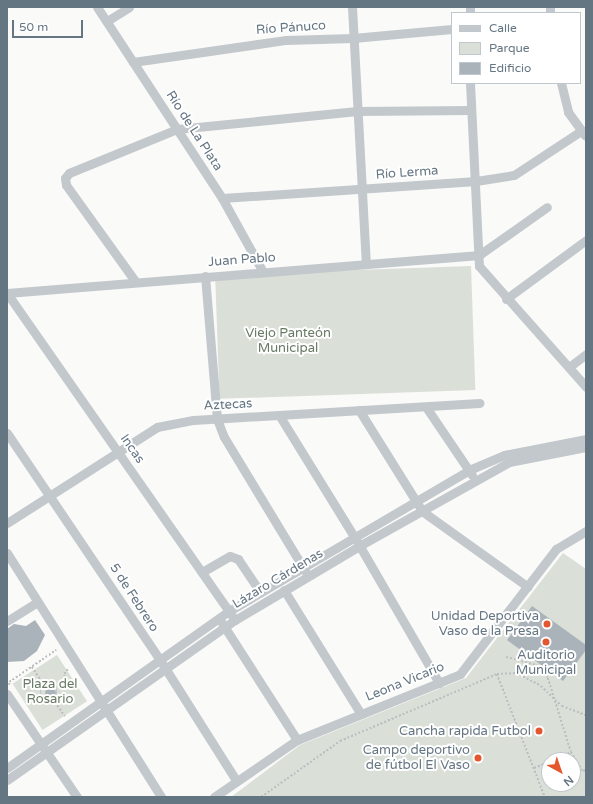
<!DOCTYPE html>
<meta charset="utf-8">
<style>
body{margin:0}
#map{position:relative;width:593px;height:804px;overflow:hidden;background:#fafaf8;font-family:"Varela Round",sans-serif}
div>[style]{position:absolute}
[style*='--x']{left:calc(var(--x)*1px);top:calc(var(--y)*1px);width:calc(var(--w)*1px);rotate:calc(var(--a)*1deg)}
.green>*{inset:0;background:#dadfd7;transform-origin:0 0}
.building>*{inset:0;background:#aab3b9}
.round{border-radius:50%}
.path>*{height:1.5px;margin-top:-0.75px;transform-origin:0;background:repeating-linear-gradient(90deg,#bbbfc2 0 2px,transparent 0 4px)}
.path>.ring{margin:-0.75px;padding:0;box-sizing:content-box;background:none;border:1.5px solid #bbbfc2;border-radius:50%}
.minor>*{height:9px;margin:-4.5px;padding:0 4.5px;transform-origin:4.5px;border-radius:4.5px;background:#c3c8cc}
.dots>*{width:11px;height:11px;translate:-50% -50%;box-sizing:border-box;border:2px solid #fff;border-radius:50%}
span{translate:-50% -50%;white-space:nowrap;text-align:center;line-height:1.15;-webkit-text-stroke:4px #fff;paint-order:stroke}
.street-label{font-size:13px;color:#657683}
.park-label{font-size:13px;color:#687a64}
.poi-label{font-size:13px;color:#657683}
.right{translate:-100% -50%;text-align:right}
.frame{position:absolute;inset:0;border:8px solid #657683;pointer-events:none}
.legend{position:absolute;left:451px;top:12px;width:130px;height:72px;box-sizing:border-box;background:#fff;border:1px solid #c1c8cd;margin:0;padding:5px 7px;list-style:none;font-size:12px;color:#657683}
.legend li{display:flex;align-items:center;gap:8px;height:20px}
.legend b{width:20px;border:1px solid #c1c8cd}
.north{position:absolute;left:541px;top:752px;width:40px;height:40px;box-sizing:border-box;background:#fff;border:1px solid #c1c8cd;border-radius:50%;rotate:140deg;font-size:11px;font-weight:700;line-height:16px;text-align:center;color:#657683}
.north::after{content:'';display:block;margin:auto;width:14px;height:18px;background:#e4572e;clip-path:polygon(50% 0,100% 100%,50% 72%,0 100%)}
.scale{position:absolute;left:12px;top:20px;width:71px;height:18px;box-sizing:border-box;border:2px solid #657683;border-top:0;padding-left:5px;font-size:12px;line-height:14px;white-space:nowrap;color:#657683;-webkit-text-stroke:3px #fff;paint-order:stroke}
</style>
<div id="map">
<div class="green">
<div style="left:471px;top:266px;width:124px;height:256px;rotate:88deg"></div>
<div style="clip-path:polygon(evenodd,563px 553px,586px 569px,586px 797px,231px 797px,300px 745px,466px 678px,563px 553px,549px 760px,573px 760px,573px 784px,549px 784px,549px 760px)"></div>
<div style="left:57px;top:655px;width:55px;height:53px;rotate:57deg"></div>
</div>
<div class="building">
<div style="clip-path:polygon(532px 606px,586px 645px,586px 650px,563px 681px,507px 640px)"></div>
<div style="clip-path:polygon(35px 620px,45px 635px,37px 651px,24px 661px,7px 662px,7px 629px,14px 624px,26px 626px)"></div>
<div class="round" style="left:44.5px;top:687.5px;width:11px;height:11px"></div>
</div>
<div class="path">
<div style="--x:506;--y:657;--w:31;--a:15"></div>
<div style="--x:536;--y:665;--w:9;--a:36"></div>
<div style="--x:543;--y:670;--w:9;--a:58"></div>
<div style="--x:548;--y:678;--w:77;--a:72.7"></div>
<div style="--x:571;--y:752;--w:22;--a:58"></div>
<div style="--x:583;--y:771;--w:3;--a:-18"></div>
<div style="--x:32;--y:667;--w:23;--a:56"></div>
<div style="--x:497;--y:674;--w:132;--a:68.7"></div>
<div class="ring" style="left:41px;top:684px;width:14.5px;height:14.5px"></div>
<div style="--x:9;--y:685;--w:3;--a:-90"></div>
<div style="--x:9;--y:682;--w:57;--a:-34.2"></div>
<div style="--x:55;--y:688;--w:12;--a:-35"></div>
<div style="--x:65;--y:681;--w:7;--a:-98"></div>
<div style="--x:64;--y:674;--w:6;--a:-51"></div>
<div style="--x:53;--y:699;--w:21;--a:55"></div>
<div style="--x:33;--y:703;--w:12;--a:-31"></div>
<div style="--x:553;--y:760;--w:20;--a:-24"></div>
<div style="--x:534;--y:768;--w:16;--a:-22"></div>
<div style="--x:261;--y:797;--w:97;--a:-35.3"></div>
<div style="--x:340;--y:741;--w:171;--a:-23.1"></div>
<div style="--x:497;--y:674;--w:19;--a:-3"></div>
<div style="--x:516;--y:673;--w:28;--a:27"></div>
<div style="--x:541;--y:686;--w:29;--a:44"></div>
<div style="--x:562;--y:706;--w:26;--a:21"></div>
</div>
<div class="minor">
<div style="--x:97;--y:7;--w:228;--a:56.8"></div>
<div style="--x:222;--y:198;--w:85;--a:61"></div>
<div style="--x:352;--y:7;--w:257;--a:86.9"></div>
<div style="--x:470;--y:7;--w:6;--a:90"></div>
<div style="--x:550;--y:7;--w:6;--a:90"></div>
<div style="--x:107;--y:21;--w:26;--a:-32"></div>
<div style="--x:133;--y:62;--w:155;--a:-8.2"></div>
<div style="--x:286;--y:40;--w:67;--a:-1.7"></div>
<div style="--x:353;--y:38;--w:99;--a:-5.2"></div>
<div style="--x:470;--y:83;--w:183;--a:87.2"></div>
<div style="--x:479;--y:266;--w:162;--a:48.5"></div>
<div style="--x:561;--y:83;--w:30;--a:76"></div>
<div style="--x:568;--y:112;--w:29;--a:54"></div>
<div style="--x:222;--y:198;--w:255;--a:-3.8"></div>
<div style="--x:476;--y:181;--w:38;--a:-9"></div>
<div style="--x:514;--y:175;--w:80;--a:-33.3"></div>
<div style="--x:205;--y:276;--w:144;--a:85.2"></div>
<div style="--x:217;--y:419;--w:19;--a:69"></div>
<div style="--x:224;--y:437;--w:157;--a:58.8"></div>
<div style="--x:135;--y:281;--w:118;--a:-125.7"></div>
<div style="--x:66;--y:185;--w:7;--a:-98"></div>
<div style="--x:65;--y:178;--w:6;--a:-51"></div>
<div style="--x:69;--y:173;--w:117;--a:-22.2"></div>
<div style="--x:177;--y:129;--w:181;--a:-5.7"></div>
<div style="--x:357;--y:111;--w:113;--a:-0.5"></div>
<div style="--x:506;--y:299;--w:99;--a:-36.4"></div>
<div style="--x:569;--y:367;--w:21;--a:-37"></div>
<div style="--x:426;--y:407;--w:82;--a:55.9"></div>
<div style="--x:359;--y:410;--w:119;--a:58"></div>
<div style="--x:422;--y:511;--w:130;--a:35.6"></div>
<div style="--x:279;--y:415;--w:145;--a:58.3"></div>
<div style="--x:355;--y:538;--w:168;--a:59.9"></div>
<div style="--x:7;--y:433;--w:274;--a:56"></div>
<div style="--x:160;--y:660;--w:142;--a:57.7"></div>
<div style="--x:7;--y:523;--w:178;--a:-32.6"></div>
<div style="--x:157;--y:427;--w:37;--a:-11"></div>
<div style="--x:193;--y:420;--w:287;--a:-3.4"></div>
<div style="--x:7;--y:553;--w:289;--a:57.7"></div>
<div style="--x:202;--y:572;--w:32;--a:-30"></div>
<div style="--x:230;--y:556;--w:9;--a:21"></div>
<div style="--x:238;--y:559;--w:40;--a:56"></div>
<div style="--x:284;--y:590;--w:146;--a:58.2"></div>
<div style="--x:235;--y:620;--w:399;--a:-124.9"></div>
<div style="--x:7;--y:293;--w:474;--a:-4.6"></div>
<div style="--x:479;--y:255;--w:83;--a:-35.2"></div>
<div style="--x:7;--y:621;--w:36;--a:-32"></div>
<div style="--x:222;--y:623;--w:139;--a:57.3"></div>
<div style="--x:7;--y:694;--w:125;--a:55.8"></div>
<div style="--x:7;--y:768;--w:272;--a:-35.3"></div>
<div style="--x:229;--y:611;--w:278;--a:-30.4"></div>
<div style="--x:469;--y:470;--w:38;--a:-23"></div>
<div style="--x:504;--y:455;--w:84;--a:-11"></div>
<div style="--x:7;--y:780;--w:279;--a:-35.1"></div>
<div style="--x:235;--y:620;--w:144;--a:-30.8"></div>
<div style="--x:359;--y:546;--w:172;--a:-29.2"></div>
<div style="--x:509;--y:462;--w:78;--a:-11"></div>
<div style="--x:214;--y:797;--w:101;--a:-34.5"></div>
<div style="--x:297;--y:740;--w:176;--a:-22"></div>
<div style="--x:460;--y:674;--w:158;--a:-52.5"></div>
<div style="--x:556;--y:549;--w:35;--a:-31"></div>
</div>
<div class="dots">
<div style="left:547px;top:624px;background:#e4572e"></div>
<div style="left:546px;top:642px;background:#e4572e"></div>
<div style="left:539px;top:731px;background:#e4572e"></div>
<div style="left:478px;top:758px;background:#e4572e"></div>
</div>
<div class="street-label">
<span style="left:291px;top:28px;rotate:-4deg">Río Pánuco</span>
<span style="left:194px;top:131px;rotate:57deg">Río de La Plata</span>
<span style="left:407px;top:173px;rotate:-4deg">Río Lerma</span>
<span style="left:242px;top:260px;rotate:-4deg">Juan Pablo</span>
<span style="left:228px;top:405px;rotate:-3deg">Aztecas</span>
<span style="left:132px;top:449px;rotate:55deg">Incas</span>
<span style="left:278px;top:579px;rotate:-31deg">Lázaro Cárdenas</span>
<span style="left:134px;top:598px;rotate:57deg">5 de Febrero</span>
<span style="left:405px;top:682px;rotate:-22deg">Leona Vicario</span>
</div>
<div class="park-label">
<span style="left:288px;top:341px">Viejo Panteón<br>Municipal</span>
<span style="left:50px;top:692px">Plaza del<br>Rosario</span>
</div>
<div class="poi-label">
<span class="right" style="left:539px;top:624px">Unidad Deportiva<br>Vaso de la Presa</span>
<span style="left:546px;top:663px">Auditorio<br>Municipal</span>
<span class="right" style="left:531px;top:731px">Cancha rapida Futbol</span>
<span class="right" style="left:470px;top:758px">Campo deportivo<br>de fútbol El Vaso</span>
</div>
<div class="frame"></div>
<ul class="legend">
<li><b style="height:5px;background:#c3c8cc"></b>Calle</li>
<li><b style="height:11px;background:#dadfd7"></b>Parque</li>
<li><b style="height:11px;background:#aab3b9"></b>Edificio</li>
</ul>
<div class="north">N</div>
<div class="scale">50 m</div>
</div>
